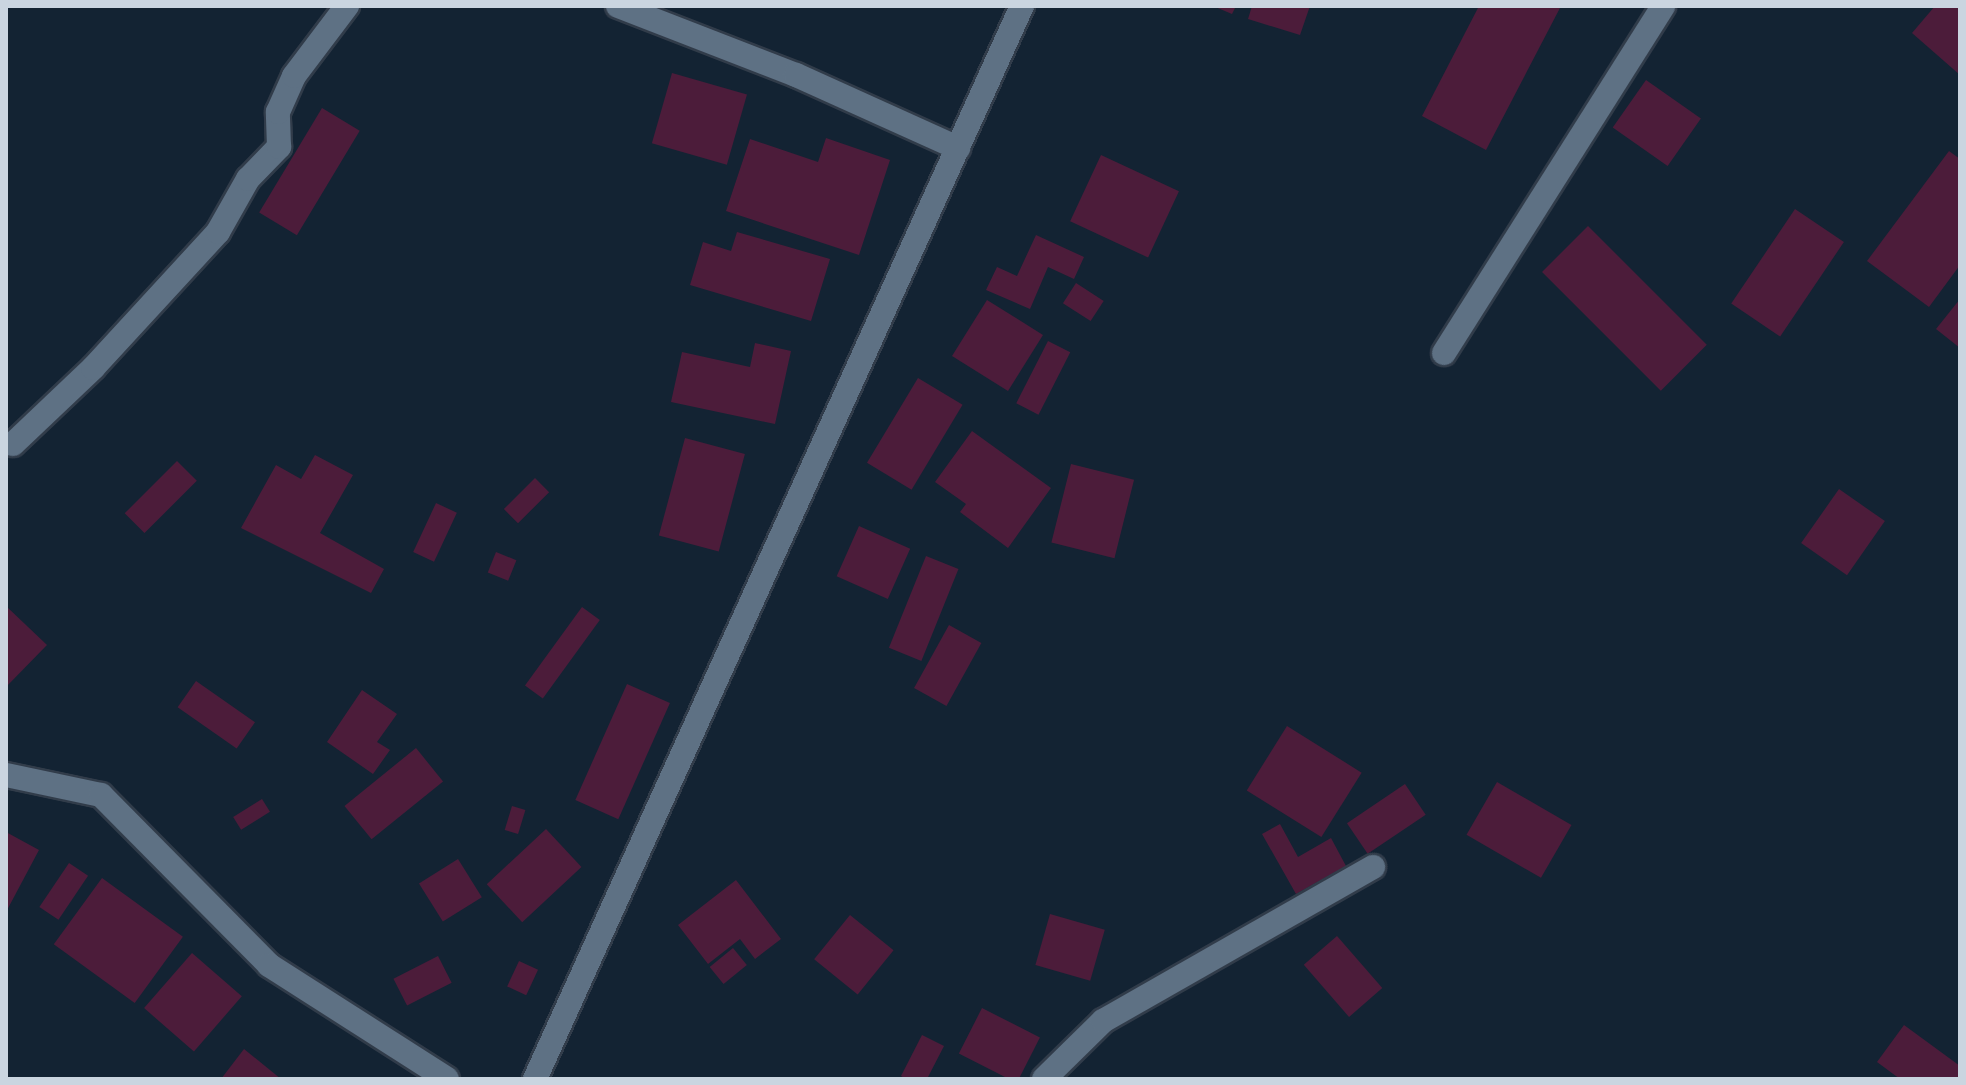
<!DOCTYPE html>
<style>
body{margin:0}
#map{position:relative;width:1966px;height:1085px;overflow:hidden;background:#132333;font-family:"Nunito Sans",sans-serif}
div>[style]{position:absolute}
[style*='--x']{left:calc(var(--x)*1px);top:calc(var(--y)*1px);width:calc(var(--w)*1px);rotate:calc(var(--a)*1deg)}
.building>*{inset:0;background:#4c1c3a;transform-origin:0 0}
.roads{filter:drop-shadow(2px 0 #313c4a) drop-shadow(-2px 0 #313c4a) drop-shadow(0 2px #313c4a) drop-shadow(0 -2px #313c4a)}
.minor>*{height:24px;margin:-12px;padding:0 12px;transform-origin:12px;border-radius:12px;background:#5e7184}
.tertiary>*{height:24px;margin:-12px;padding:0 12px;transform-origin:12px;border-radius:12px;background:#5e7184}
span{translate:-50% -50%;white-space:nowrap;text-align:center;line-height:1.15;-webkit-text-stroke:6px #0a1929;paint-order:stroke}
.frame{position:absolute;inset:0;border:8px solid #cad5e0;pointer-events:none}
</style>
<div id="map">
<div class="building">
<div style="clip-path:polygon(1213px 6px,1236px 6px,1232px 14px)"></div>
<div style="clip-path:polygon(1252px 6px,1310px 6px,1300px 35px,1248px 19px)"></div>
<div style="clip-path:polygon(1479px 6px,1561px 6px,1486px 150px,1422px 116px)"></div>
<div style="clip-path:polygon(1935px 6px,1960px 6px,1960px 75px,1912px 33px)"></div>
<div style="left:672px;top:73px;width:78px;height:73px;rotate:16deg"></div>
<div style="left:1646px;top:80px;width:67px;height:58px;rotate:35deg"></div>
<div style="left:322px;top:108px;width:44px;height:122px;rotate:31deg"></div>
<div style="clip-path:polygon(826px 138px,890px 160px,859px 255px,726px 211px,750px 139px,818px 162px)"></div>
<div style="clip-path:polygon(1949px 151px,1960px 159px,1960px 265px,1929px 307px,1867px 261px)"></div>
<div style="left:1101px;top:155px;width:86px;height:73px;rotate:25deg"></div>
<div style="left:1795px;top:209px;width:59px;height:114px;rotate:34deg"></div>
<div style="left:1588px;top:226px;width:168px;height:65px;rotate:45deg"></div>
<div style="clip-path:polygon(737px 232px,830px 259px,811px 321px,690px 285px,703px 242px,731px 251px)"></div>
<div style="clip-path:polygon(1036px 235px,1084px 257px,1074px 279px,1048px 267px,1030px 309px,986px 290px,997px 267px,1017px 276px)"></div>
<div style="left:1076px;top:283px;width:33px;height:24px;rotate:33deg"></div>
<div style="clip-path:polygon(1960px 299px,1960px 348px,1936px 329px)"></div>
<div style="left:987px;top:300px;width:66px;height:66px;rotate:32deg"></div>
<div style="left:1048px;top:341px;width:25px;height:70px;rotate:27deg"></div>
<div style="clip-path:polygon(755px 343px,791px 351px,775px 424px,671px 402px,682px 352px,750px 367px)"></div>
<div style="left:918px;top:378px;width:52px;height:99px;rotate:31deg"></div>
<div style="clip-path:polygon(972px 431px,1051px 488px,1008px 548px,960px 512px,966px 504px,935px 482px)"></div>
<div style="left:685px;top:438px;width:62px;height:101px;rotate:15deg"></div>
<div style="clip-path:polygon(315px 455px,353px 475px,320px 533px,384px 569px,371px 593px,241px 528px,276px 465px,301px 479px)"></div>
<div style="left:177px;top:461px;width:28px;height:74px;rotate:45deg"></div>
<div style="left:1071px;top:464px;width:65px;height:81px;rotate:14deg"></div>
<div style="left:535px;top:478px;width:20px;height:44px;rotate:45deg"></div>
<div style="left:1839px;top:489px;width:56px;height:66px;rotate:35deg"></div>
<div style="left:436px;top:503px;width:23px;height:54px;rotate:25deg"></div>
<div style="left:859px;top:526px;width:56px;height:55px;rotate:24deg"></div>
<div style="left:496px;top:552px;width:22px;height:22px;rotate:22deg"></div>
<div style="left:926px;top:556px;width:35px;height:99px;rotate:22deg"></div>
<div style="clip-path:polygon(6px 606px,47px 645px,6px 687px)"></div>
<div style="left:582px;top:607px;width:22px;height:97px;rotate:36deg"></div>
<div style="left:949px;top:625px;width:37px;height:72px;rotate:29deg"></div>
<div style="left:196px;top:681px;width:72px;height:32px;rotate:35deg"></div>
<div style="left:627px;top:684px;width:47px;height:127px;rotate:24deg"></div>
<div style="clip-path:polygon(362px 690px,397px 714px,377px 742px,390px 750px,373px 774px,327px 742px)"></div>
<div style="left:1287px;top:726px;width:88px;height:76px;rotate:32deg"></div>
<div style="left:416px;top:748px;width:43px;height:92px;rotate:51deg"></div>
<div style="left:1497px;top:782px;width:86px;height:61px;rotate:30deg"></div>
<div style="left:1405px;top:784px;width:37px;height:70px;rotate:56deg"></div>
<div style="left:262px;top:799px;width:15px;height:34px;rotate:58deg"></div>
<div style="left:512px;top:806px;width:14px;height:25px;rotate:17deg"></div>
<div style="clip-path:polygon(1280px 824px,1298px 857px,1331px 838px,1346px 866px,1296px 894px,1262px 834px)"></div>
<div style="left:546px;top:829px;width:52px;height:81px;rotate:47deg"></div>
<div style="clip-path:polygon(6px 832px,39px 850px,6px 912px)"></div>
<div style="left:458px;top:859px;width:45px;height:46px;rotate:58deg"></div>
<div style="left:69px;top:863px;width:23px;height:53px;rotate:34deg"></div>
<div style="left:102px;top:878px;width:100px;height:82px;rotate:36deg"></div>
<div style="clip-path:polygon(736px 880px,781px 939px,755px 959px,740px 939px,708px 964px,678px 925px)"></div>
<div style="left:1050px;top:914px;width:57px;height:53px;rotate:16deg"></div>
<div style="left:850px;top:915px;width:56px;height:57px;rotate:39deg"></div>
<div style="left:1337px;top:936px;width:69px;height:44px;rotate:49deg"></div>
<div style="left:733px;top:948px;width:22px;height:30px;rotate:51deg"></div>
<div style="left:192px;top:953px;width:66px;height:73px;rotate:41deg"></div>
<div style="left:438px;top:956px;width:30px;height:50px;rotate:63deg"></div>
<div style="left:519px;top:961px;width:21px;height:28px;rotate:25deg"></div>
<div style="left:982px;top:1008px;width:65px;height:51px;rotate:27deg"></div>
<div style="clip-path:polygon(1904px 1025px,1960px 1066px,1958px 1079px,1900px 1079px,1877px 1062px)"></div>
<div style="clip-path:polygon(922px 1035px,944px 1046px,927px 1079px,906px 1079px,901px 1076px)"></div>
<div style="clip-path:polygon(244px 1049px,281px 1079px,221px 1079px)"></div>
</div>
<div class="roads">
<div class="minor">
<div style="--x:618;--y:6;--w:191;--a:21.2"></div>
<div style="--x:796;--y:75;--w:178;--a:24.3"></div>
<div style="--x:1444;--y:353;--w:410;--a:-57.7"></div>
<div style="--x:13;--y:444;--w:110;--a:-43.5"></div>
<div style="--x:93;--y:368;--w:185;--a:-47.4"></div>
<div style="--x:218;--y:232;--w:61;--a:-60.5"></div>
<div style="--x:248;--y:179;--w:45;--a:-45.9"></div>
<div style="--x:279;--y:147;--w:35;--a:-92"></div>
<div style="--x:278;--y:112;--w:39;--a:-66"></div>
<div style="--x:294;--y:76;--w:88;--a:-52.9"></div>
<div style="--x:6;--y:775;--w:97;--a:11.9"></div>
<div style="--x:101;--y:795;--w:239;--a:45.3"></div>
<div style="--x:269;--y:965;--w:211;--a:32.6"></div>
<div style="--x:1044;--y:1079;--w:83;--a:-44.5"></div>
<div style="--x:1103;--y:1021;--w:311;--a:-29.7"></div>
</div>
<div class="tertiary">
<div style="--x:535;--y:1079;--w:1178;--a:-65.59"></div>
</div>
</div>
<div class="frame"></div>
</div>
